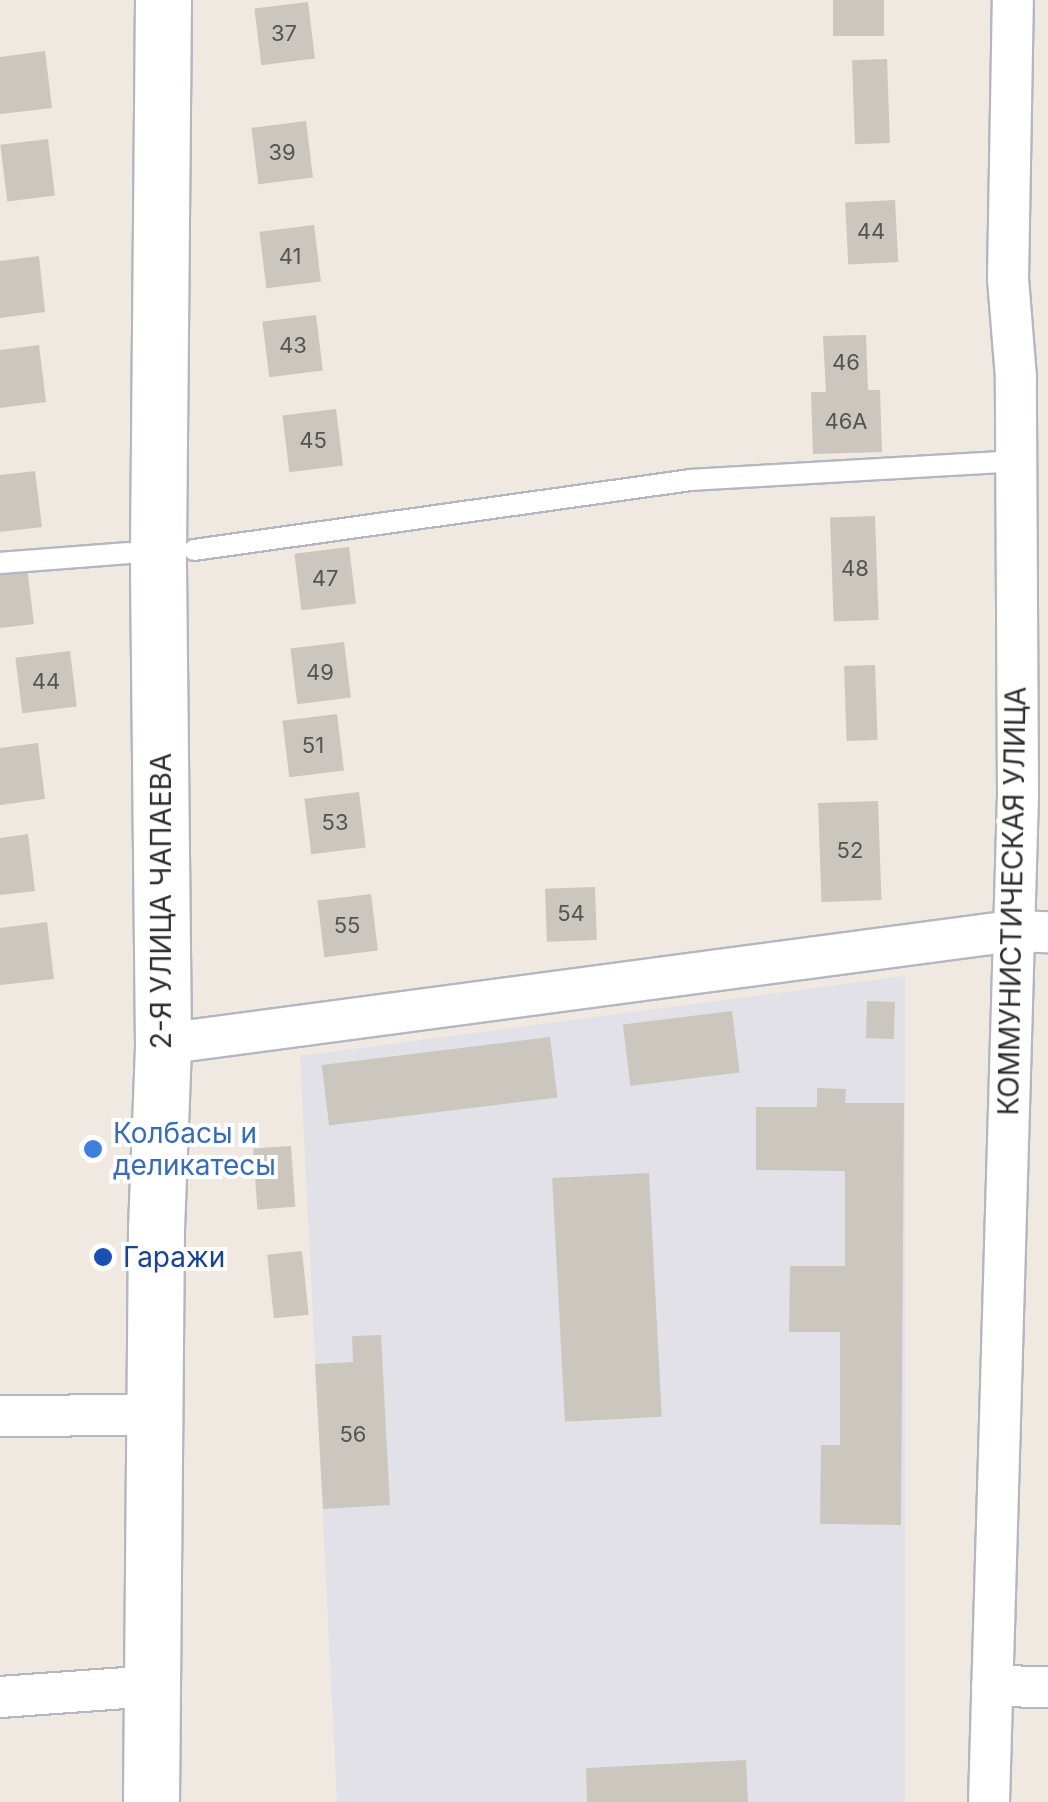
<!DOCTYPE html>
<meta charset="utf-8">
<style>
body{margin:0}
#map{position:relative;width:1048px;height:1802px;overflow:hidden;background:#efe9e1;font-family:Inter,sans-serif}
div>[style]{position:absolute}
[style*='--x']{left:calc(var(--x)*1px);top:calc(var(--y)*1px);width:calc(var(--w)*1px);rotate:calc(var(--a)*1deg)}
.industrial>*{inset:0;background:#e3e1e8}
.building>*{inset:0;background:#cbc7bf;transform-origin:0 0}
.roads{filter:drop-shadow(2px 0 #b4b7c1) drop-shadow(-2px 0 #b4b7c1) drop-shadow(0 2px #b4b7c1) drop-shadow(0 -2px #b4b7c1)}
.service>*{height:20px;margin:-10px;padding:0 10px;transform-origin:10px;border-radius:10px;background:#fff}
.minor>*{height:40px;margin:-20px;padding:0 20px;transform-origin:20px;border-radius:20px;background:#fff}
.secondary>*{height:55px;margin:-27.5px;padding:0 27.5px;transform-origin:27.5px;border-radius:27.5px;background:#fff}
.dots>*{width:28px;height:28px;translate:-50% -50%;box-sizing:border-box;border:5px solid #fff;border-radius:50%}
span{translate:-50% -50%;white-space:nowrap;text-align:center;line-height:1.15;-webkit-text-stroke:8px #fff;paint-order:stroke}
.number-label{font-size:22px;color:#555452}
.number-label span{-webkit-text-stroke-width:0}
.street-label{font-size:28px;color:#2e2e2e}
.shop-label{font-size:28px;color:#366cbe}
.left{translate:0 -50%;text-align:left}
.transit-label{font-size:28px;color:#164399}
</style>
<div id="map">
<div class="industrial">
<div style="clip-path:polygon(905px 976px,905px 1802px,337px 1802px,300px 1056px)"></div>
</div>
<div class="building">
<div style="left:833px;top:0;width:51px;height:36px"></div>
<div style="left:308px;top:2px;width:57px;height:54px;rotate:83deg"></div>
<div style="clip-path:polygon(45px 51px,52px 108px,0 114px,0 57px)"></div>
<div style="left:887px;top:59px;width:84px;height:35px;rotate:88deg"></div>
<div style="left:306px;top:121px;width:57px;height:55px;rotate:83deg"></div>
<div style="left:48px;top:139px;width:57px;height:48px;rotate:83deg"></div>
<div style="left:895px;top:200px;width:62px;height:50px;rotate:87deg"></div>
<div style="left:314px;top:225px;width:57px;height:55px;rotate:83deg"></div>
<div style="clip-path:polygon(39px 256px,45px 312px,0 318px,0 261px)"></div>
<div style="left:316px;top:315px;width:56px;height:54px;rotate:83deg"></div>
<div style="clip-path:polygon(866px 335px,868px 390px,880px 390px,882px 452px,813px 454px,811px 392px,826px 392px,823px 336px)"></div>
<div style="clip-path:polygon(39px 345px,46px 402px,0 408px,0 350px)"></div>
<div style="left:336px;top:409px;width:57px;height:54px;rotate:83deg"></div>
<div style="clip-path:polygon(35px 471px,42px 527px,0 532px,0 475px)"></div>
<div style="left:875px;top:516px;width:104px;height:45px;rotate:88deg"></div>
<div style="left:349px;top:547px;width:57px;height:55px;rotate:83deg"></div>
<div style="clip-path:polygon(27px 567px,34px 624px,0 628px,0 570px)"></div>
<div style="left:344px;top:642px;width:56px;height:54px;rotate:83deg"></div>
<div style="left:70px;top:651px;width:56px;height:55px;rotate:83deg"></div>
<div style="left:875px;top:665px;width:75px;height:31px;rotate:88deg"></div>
<div style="left:337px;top:714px;width:57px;height:55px;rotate:83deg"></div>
<div style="clip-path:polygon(38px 743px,45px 799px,0 805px,0 748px)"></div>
<div style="left:359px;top:792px;width:56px;height:55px;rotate:83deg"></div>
<div style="left:878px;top:801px;width:99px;height:60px;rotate:88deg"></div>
<div style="clip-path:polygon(28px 834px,35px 891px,0 895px,0 838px)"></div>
<div style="left:595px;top:887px;width:53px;height:50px;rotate:88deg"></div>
<div style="left:371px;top:894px;width:57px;height:54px;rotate:83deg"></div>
<div style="clip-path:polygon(47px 922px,54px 979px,0 985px,0 928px)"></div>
<div style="left:867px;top:1001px;width:28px;height:37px;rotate:2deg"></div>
<div style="left:732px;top:1011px;width:62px;height:110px;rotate:83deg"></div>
<div style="left:550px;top:1037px;width:61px;height:230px;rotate:83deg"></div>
<div style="clip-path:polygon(817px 1088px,846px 1089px,845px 1103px,904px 1103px,901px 1525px,820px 1524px,821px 1445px,840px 1445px,840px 1332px,789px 1332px,790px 1266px,845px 1266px,845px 1171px,756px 1170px,756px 1107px,817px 1107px)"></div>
<div style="left:102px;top:1138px;width:21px;height:20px;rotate:87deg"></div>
<div style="left:291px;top:1146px;width:61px;height:38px;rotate:86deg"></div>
<div style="left:649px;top:1173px;width:244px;height:97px;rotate:87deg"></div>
<div style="left:302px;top:1251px;width:64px;height:35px;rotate:84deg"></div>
<div style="clip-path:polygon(381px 1335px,390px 1505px,323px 1509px,315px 1364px,353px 1362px,352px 1336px)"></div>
<div style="clip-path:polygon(746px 1760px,748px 1802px,587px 1802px,586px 1768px)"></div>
</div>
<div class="roads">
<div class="service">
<div style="--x:194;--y:550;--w:502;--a:-8.02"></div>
<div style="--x:691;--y:480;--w:327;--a:-3.3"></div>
<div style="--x:0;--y:563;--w:129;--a:-4.4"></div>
</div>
<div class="minor">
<div style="--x:163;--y:1044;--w:856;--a:-7.58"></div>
<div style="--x:1012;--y:931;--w:36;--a:2"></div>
<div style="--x:0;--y:1416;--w:153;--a:-0.4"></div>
<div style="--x:992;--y:1686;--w:56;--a:1"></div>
<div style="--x:0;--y:1697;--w:154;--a:-4.1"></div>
<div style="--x:989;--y:1802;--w:1007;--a:-88.35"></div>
<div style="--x:1018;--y:795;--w:417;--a:-90.3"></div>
<div style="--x:1016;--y:378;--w:100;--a:-94.6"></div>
<div style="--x:1008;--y:278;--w:278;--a:-89"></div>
</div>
<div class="secondary">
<div style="--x:151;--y:1802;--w:573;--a:-89.5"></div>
<div style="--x:156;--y:1229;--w:185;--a:-87.8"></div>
<div style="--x:163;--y:1044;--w:494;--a:-90.6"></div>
<div style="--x:158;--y:550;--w:550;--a:-89.48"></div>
</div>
</div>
<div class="dots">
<div style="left:93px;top:1149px;background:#3f7fe0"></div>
<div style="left:103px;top:1257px;background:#1a4fb4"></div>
</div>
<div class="number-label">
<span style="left:284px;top:34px">37</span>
<span style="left:282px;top:153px">39</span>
<span style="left:871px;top:232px">44</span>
<span style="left:290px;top:257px">41</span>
<span style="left:293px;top:346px">43</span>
<span style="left:846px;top:363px">46</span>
<span style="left:846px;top:422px">46А</span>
<span style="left:313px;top:441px">45</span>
<span style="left:855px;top:569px">48</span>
<span style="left:325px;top:579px">47</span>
<span style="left:320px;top:673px">49</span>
<span style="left:46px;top:682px">44</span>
<span style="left:313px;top:746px">51</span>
<span style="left:335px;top:823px">53</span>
<span style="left:850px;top:851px">52</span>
<span style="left:571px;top:914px">54</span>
<span style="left:347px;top:926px">55</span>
<span style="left:353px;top:1435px">56</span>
</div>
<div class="street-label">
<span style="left:161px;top:901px;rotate:-90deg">2-Я УЛИЦА ЧАПАЕВА</span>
<span style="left:1012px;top:901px;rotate:-89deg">КОММУНИСТИЧЕСКАЯ УЛИЦА</span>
</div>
<div class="shop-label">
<span class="left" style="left:113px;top:1149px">Колбасы и<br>деликатесы</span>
</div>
<div class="transit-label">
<span class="left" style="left:123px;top:1257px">Гаражи</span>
</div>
</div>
